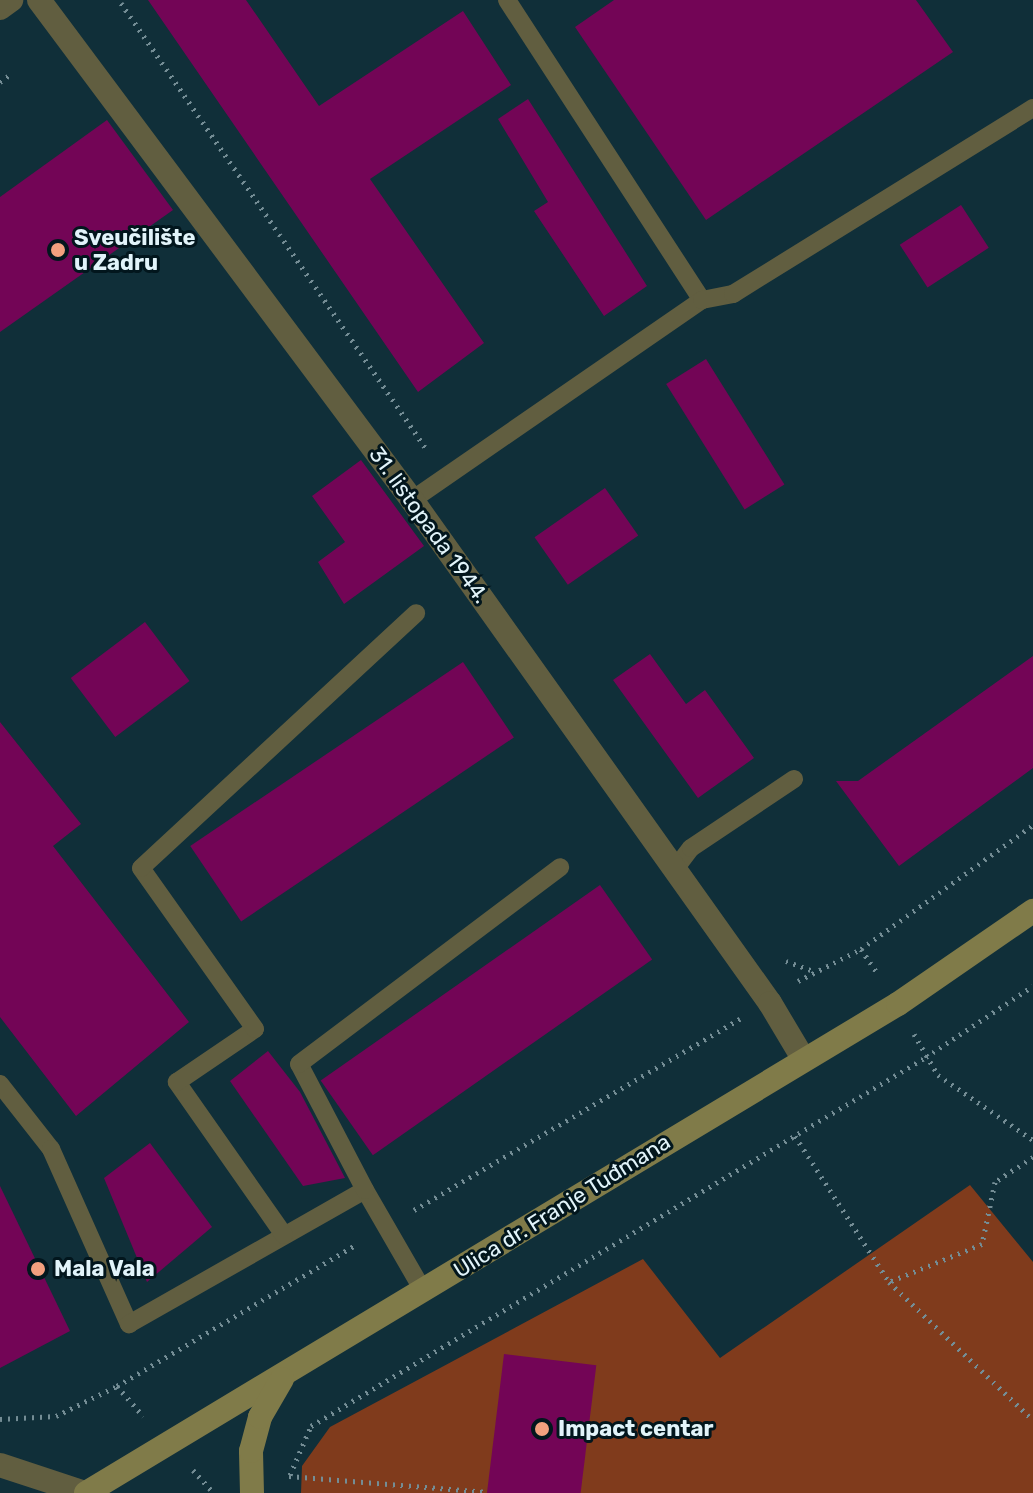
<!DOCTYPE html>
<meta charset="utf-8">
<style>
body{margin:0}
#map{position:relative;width:1033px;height:1493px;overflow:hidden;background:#102f39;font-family:Rubik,sans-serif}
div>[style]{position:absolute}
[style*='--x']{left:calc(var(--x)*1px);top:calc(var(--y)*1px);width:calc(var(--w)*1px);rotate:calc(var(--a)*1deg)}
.green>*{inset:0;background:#803b1c}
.building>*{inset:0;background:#730556;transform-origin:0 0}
.path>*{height:5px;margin-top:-2.5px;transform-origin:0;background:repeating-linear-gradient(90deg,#748d95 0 2px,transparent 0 8px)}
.lane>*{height:18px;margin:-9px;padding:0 9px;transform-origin:9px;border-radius:9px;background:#615e40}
.street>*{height:24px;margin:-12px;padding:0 12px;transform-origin:12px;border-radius:12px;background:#615e40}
.secondary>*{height:24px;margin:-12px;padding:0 12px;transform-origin:12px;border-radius:12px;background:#807b49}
.dots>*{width:22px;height:22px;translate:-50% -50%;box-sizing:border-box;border:4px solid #02161d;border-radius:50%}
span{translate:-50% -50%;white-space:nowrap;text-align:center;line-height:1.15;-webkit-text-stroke:6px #02161d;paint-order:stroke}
.poi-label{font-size:22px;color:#e2f4fa;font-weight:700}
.left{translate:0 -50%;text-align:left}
.street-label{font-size:22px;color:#e2f4fa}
</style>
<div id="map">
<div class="green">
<div style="clip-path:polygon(970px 1185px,1033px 1262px,1033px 1493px,301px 1493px,302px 1466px,330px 1427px,643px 1259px,720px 1358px)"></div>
</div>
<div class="building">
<div style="clip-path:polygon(148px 0,246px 0,319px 106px,463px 11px,511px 85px,370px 179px,484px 343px,418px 392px)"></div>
<div style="clip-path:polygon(614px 0,916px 0,953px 52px,706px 220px,575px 27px)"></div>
<div style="clip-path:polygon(528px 99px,647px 286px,604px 316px,534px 211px,548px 202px,498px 119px)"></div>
<div style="clip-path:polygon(107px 120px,173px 210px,0 332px,0 197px)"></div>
<div style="left:961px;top:205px;width:51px;height:73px;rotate:57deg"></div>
<div style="left:706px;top:359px;width:148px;height:47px;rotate:58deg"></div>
<div style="clip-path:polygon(361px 460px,424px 546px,344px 604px,318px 562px,345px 542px,312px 496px)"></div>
<div style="left:605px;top:488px;width:58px;height:86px;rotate:55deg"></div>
<div style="left:145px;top:622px;width:74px;height:93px;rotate:53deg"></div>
<div style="clip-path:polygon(650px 654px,686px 704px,705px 690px,754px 758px,698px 798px,613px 680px)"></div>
<div style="clip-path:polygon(1033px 656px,1033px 768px,899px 866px,836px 781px,858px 781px)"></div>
<div style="left:463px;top:662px;width:91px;height:329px;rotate:56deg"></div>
<div style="clip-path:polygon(0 722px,81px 824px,53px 846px,189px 1022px,76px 1116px,0 1017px)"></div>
<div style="left:600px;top:885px;width:91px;height:341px;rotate:55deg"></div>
<div style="clip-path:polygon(268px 1051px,300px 1092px,345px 1178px,303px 1186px,230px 1081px)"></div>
<div style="clip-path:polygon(150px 1143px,212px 1227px,147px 1282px,104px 1178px)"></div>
<div style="clip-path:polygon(0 1186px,70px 1331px,0 1368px)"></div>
<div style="left:504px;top:1354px;width:93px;height:140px;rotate:7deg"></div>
</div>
<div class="path">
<div style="--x:121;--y:3;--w:542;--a:55.61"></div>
<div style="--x:0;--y:82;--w:14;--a:-36"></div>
<div style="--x:861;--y:949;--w:30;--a:56"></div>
<div style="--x:786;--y:961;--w:27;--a:20"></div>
<div style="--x:798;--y:981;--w:71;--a:-26.9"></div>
<div style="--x:861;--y:949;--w:212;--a:-35.8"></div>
<div style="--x:914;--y:1034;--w:48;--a:59.7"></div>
<div style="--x:938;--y:1075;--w:115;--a:34.4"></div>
<div style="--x:795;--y:1136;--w:174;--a:57.2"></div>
<div style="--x:1033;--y:1157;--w:45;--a:146.7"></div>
<div style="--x:995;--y:1182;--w:63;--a:101.8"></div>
<div style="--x:982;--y:1244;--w:100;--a:157.8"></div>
<div style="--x:889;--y:1282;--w:199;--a:43.8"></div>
<div style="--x:414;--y:1210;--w:378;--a:-30.4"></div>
<div style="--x:117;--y:1386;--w:40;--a:49"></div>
<div style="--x:0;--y:1419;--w:56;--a:-3.1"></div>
<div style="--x:56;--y:1416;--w:68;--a:-26.2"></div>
<div style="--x:117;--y:1386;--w:279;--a:-30.6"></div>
<div style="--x:193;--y:1470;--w:31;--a:48"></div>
<div style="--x:290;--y:1475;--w:53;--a:-66.8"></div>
<div style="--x:311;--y:1426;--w:717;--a:-30.96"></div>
<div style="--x:926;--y:1057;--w:128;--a:-33.6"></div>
<div style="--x:289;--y:1476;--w:199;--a:4.6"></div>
</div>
<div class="lane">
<div style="--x:507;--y:0;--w:358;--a:57"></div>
<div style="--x:412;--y:500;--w:352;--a:-34.6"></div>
<div style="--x:702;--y:300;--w:32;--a:-11"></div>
<div style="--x:733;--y:294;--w:353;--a:-31.8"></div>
<div style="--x:675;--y:869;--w:26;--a:-53"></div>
<div style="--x:691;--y:848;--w:124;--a:-33.8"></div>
<div style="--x:0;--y:1084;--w:83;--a:51.9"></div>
<div style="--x:51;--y:1149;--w:192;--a:66"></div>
<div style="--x:129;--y:1324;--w:271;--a:-29.6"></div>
<div style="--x:365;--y:1190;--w:118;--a:60"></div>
<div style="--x:365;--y:1190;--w:142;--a:-117.6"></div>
<div style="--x:299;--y:1064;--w:327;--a:-37"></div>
<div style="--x:284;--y:1235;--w:187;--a:-125"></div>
<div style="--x:177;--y:1082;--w:94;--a:-34.2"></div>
<div style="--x:255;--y:1029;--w:197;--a:-125.3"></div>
<div style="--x:141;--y:868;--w:375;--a:-42.8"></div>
</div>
<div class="street">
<div style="--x:39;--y:0;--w:624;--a:53.28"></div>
<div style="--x:412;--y:500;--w:617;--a:54.56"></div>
<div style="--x:770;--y:1003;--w:66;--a:59.2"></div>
<div style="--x:0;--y:8;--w:14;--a:-36"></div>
<div style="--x:0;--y:1465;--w:89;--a:18.2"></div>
</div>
<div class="secondary">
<div style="--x:86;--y:1493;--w:948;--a:-31.06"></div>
<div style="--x:898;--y:1004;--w:164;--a:-34.6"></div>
<div style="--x:252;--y:1493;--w:42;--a:-91.4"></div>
<div style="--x:251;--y:1451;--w:35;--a:-75"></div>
<div style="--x:260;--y:1417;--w:44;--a:-59.9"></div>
</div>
<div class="dots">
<div style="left:58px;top:250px;background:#f2a07f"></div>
<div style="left:38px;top:1269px;background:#f2a07f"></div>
<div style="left:542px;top:1429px;background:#f2a07f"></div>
</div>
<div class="poi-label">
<span class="left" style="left:74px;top:250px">Sveučilište<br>u Zadru</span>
<span class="left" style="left:54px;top:1269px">Mala Vala</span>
<span class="left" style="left:558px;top:1429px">Impact centar</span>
</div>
<div class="street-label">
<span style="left:429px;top:525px;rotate:54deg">31. listopada 1944.</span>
<span style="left:562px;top:1206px;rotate:-32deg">Ulica dr. Franje Tuđmana</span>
</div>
</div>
